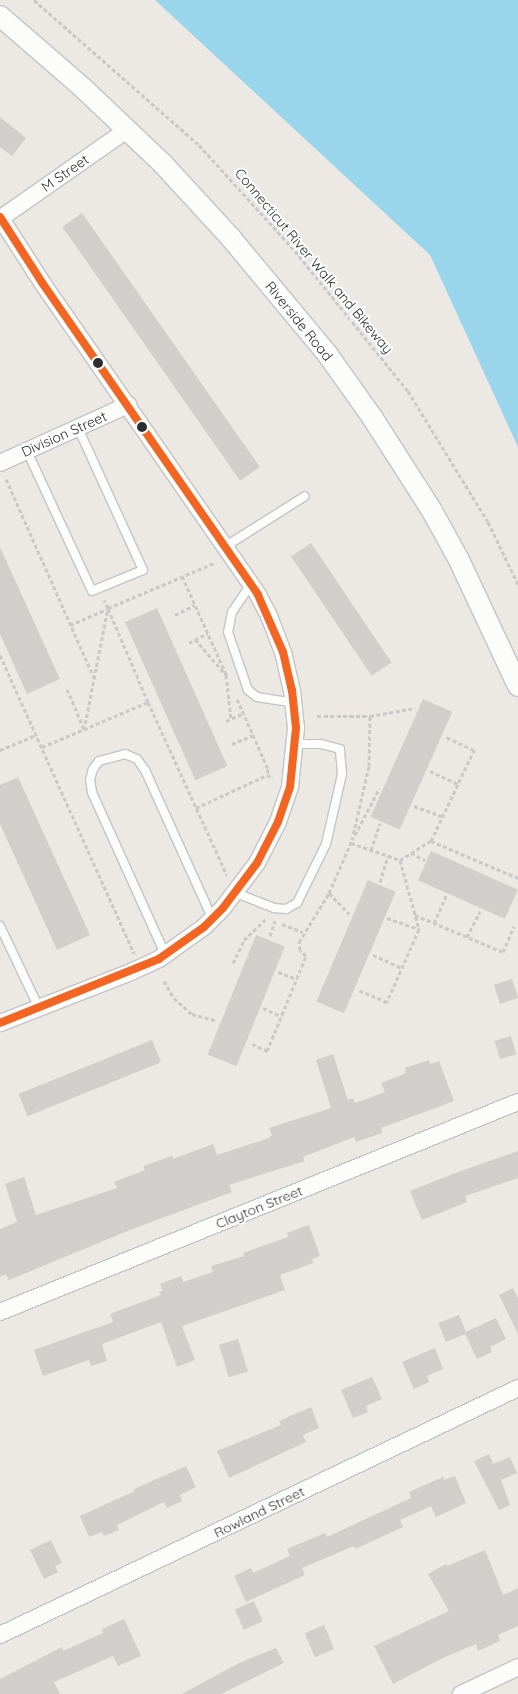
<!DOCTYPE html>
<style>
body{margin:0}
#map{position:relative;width:518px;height:1694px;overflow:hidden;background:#ece8e4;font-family:Quicksand,sans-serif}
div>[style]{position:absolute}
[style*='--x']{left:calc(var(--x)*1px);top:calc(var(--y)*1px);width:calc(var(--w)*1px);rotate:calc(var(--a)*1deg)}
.water>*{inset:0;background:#99d6ec}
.building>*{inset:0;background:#d1cecb;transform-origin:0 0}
.path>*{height:3px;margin-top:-1.5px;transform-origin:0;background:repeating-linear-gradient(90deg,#c9c9c8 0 4px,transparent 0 6.5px)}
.roads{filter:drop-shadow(1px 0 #c5c4c5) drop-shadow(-1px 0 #c5c4c5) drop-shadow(0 1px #c5c4c5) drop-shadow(0 -1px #c5c4c5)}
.service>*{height:8px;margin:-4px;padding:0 4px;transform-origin:4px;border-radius:4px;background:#fcfcfb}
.minor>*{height:16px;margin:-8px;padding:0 8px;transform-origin:8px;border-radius:8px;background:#fcfcfb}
.tertiary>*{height:20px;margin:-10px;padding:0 10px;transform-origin:10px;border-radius:10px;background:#fcfcfb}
.bus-1>*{height:8px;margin:-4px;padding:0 4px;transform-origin:4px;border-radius:4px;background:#f26522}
.dots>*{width:14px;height:14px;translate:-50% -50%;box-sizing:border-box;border:2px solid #fff;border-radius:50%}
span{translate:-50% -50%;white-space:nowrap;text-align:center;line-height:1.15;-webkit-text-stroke:4px #fff;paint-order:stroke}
.street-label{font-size:14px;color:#2e2e2e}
</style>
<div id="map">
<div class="water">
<div style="clip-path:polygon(155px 0,518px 0,518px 447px,430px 255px)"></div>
</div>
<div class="building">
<div style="clip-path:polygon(0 117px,26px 138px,12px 156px,0 147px)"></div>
<div style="left:82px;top:213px;width:310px;height:24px;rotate:55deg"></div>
<div style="left:311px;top:543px;width:144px;height:24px;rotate:56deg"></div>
<div style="clip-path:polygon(0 547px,60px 679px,27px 694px,0 634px)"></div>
<div style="left:157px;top:608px;width:173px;height:35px;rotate:66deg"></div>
<div style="left:423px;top:699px;width:32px;height:129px;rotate:24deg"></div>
<div style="clip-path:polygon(18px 777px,90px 935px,57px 950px,0 824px,0 785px)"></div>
<div style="left:431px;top:851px;width:95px;height:32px;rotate:24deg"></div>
<div style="left:368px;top:880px;width:30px;height:132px;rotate:23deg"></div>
<div style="left:256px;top:935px;width:31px;height:129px;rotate:22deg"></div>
<div style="left:512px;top:979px;width:20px;height:19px;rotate:72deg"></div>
<div style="left:511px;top:1036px;width:19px;height:17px;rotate:74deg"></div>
<div style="left:152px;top:1040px;width:24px;height:144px;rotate:68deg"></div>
<div style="clip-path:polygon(333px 1054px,348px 1100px,353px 1098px,355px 1103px,385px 1092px,381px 1083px,406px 1073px,405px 1068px,429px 1060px,430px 1064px,439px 1061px,454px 1101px,381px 1128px,382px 1133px,356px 1142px,354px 1137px,303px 1157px,305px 1161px,229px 1185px,232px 1192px,130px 1230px,9px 1280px,6px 1274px,0 1277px,0 1229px,17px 1222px,5px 1184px,24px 1177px,36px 1215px,117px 1188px,114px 1182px,145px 1170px,143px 1166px,172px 1156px,173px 1159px,213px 1144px,217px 1155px,269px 1138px,272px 1135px,269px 1128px,331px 1108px,316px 1060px)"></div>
<div style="clip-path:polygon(518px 1151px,518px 1178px,465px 1196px,467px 1202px,422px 1220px,410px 1191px,458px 1172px)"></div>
<div style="clip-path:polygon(309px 1225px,320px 1256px,312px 1259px,313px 1263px,280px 1275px,285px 1290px,182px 1326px,195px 1360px,177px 1367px,161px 1322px,102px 1344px,107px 1361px,91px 1366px,89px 1360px,43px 1376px,34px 1350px,113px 1322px,110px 1314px,161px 1295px,159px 1292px,163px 1291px,160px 1284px,181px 1276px,183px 1282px,213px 1272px,211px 1266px,244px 1256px,243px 1253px,288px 1237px,287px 1233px)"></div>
<div style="clip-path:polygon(513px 1288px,518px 1298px,518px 1334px,499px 1295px)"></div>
<div style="clip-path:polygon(459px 1315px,466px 1332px,496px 1318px,506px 1339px,490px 1347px,492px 1352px,477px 1359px,465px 1334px,446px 1342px,438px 1323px)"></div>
<div style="left:238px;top:1339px;width:34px;height:20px;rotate:73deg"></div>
<div style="clip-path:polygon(435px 1348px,443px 1369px,427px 1376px,429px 1382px,414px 1389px,402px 1362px)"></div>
<div style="clip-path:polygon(372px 1377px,382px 1399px,366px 1406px,368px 1412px,353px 1418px,341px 1390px)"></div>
<div style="clip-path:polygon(311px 1407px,319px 1428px,303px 1435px,306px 1442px,229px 1478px,217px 1451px,281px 1425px,279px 1421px)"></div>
<div style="clip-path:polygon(489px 1454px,493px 1464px,510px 1457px,517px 1473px,501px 1480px,510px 1505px,499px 1510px,474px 1461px)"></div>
<div style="clip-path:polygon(186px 1466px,196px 1487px,180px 1495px,182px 1501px,167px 1508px,164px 1502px,117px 1525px,119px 1530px,104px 1536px,102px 1532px,89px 1537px,80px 1516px,135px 1491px,134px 1489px)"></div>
<div style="clip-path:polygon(455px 1476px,466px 1503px,436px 1517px,431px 1506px,400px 1520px,403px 1527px,355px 1549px,354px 1546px,302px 1568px,305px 1575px,246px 1602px,234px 1576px,251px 1568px,253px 1573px,290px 1556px,287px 1549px,325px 1533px,327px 1537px,411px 1498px,409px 1492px,443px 1477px,444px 1480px)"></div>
<div style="clip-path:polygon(51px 1540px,62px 1563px,55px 1566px,58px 1572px,44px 1579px,30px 1550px)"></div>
<div style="clip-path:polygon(485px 1550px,503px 1595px,518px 1588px,518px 1626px,498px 1635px,500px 1641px,478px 1651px,476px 1644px,445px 1657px,393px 1684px,374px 1646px,449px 1611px,428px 1574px,446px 1564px,447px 1566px)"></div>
<div style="left:254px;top:1601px;width:22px;height:21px;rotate:66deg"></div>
<div style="clip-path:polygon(124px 1619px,141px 1656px,118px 1666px,113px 1656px,54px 1682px,60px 1694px,0 1694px,0 1679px,62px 1647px,63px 1651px,103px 1633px,102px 1629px)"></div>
<div style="left:324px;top:1625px;width:26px;height:21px;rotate:67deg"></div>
<div style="clip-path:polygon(276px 1648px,284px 1663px,221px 1694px,182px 1694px,239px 1663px)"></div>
</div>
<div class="path">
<div style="--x:34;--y:0;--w:220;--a:41.3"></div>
<div style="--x:199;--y:145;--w:143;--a:47.8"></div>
<div style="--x:295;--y:251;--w:180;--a:51.1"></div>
<div style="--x:408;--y:391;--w:153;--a:58.6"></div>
<div style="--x:488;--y:522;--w:69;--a:64.2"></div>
<div style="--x:6;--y:479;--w:218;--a:66.1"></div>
<div style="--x:182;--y:576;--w:110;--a:65.8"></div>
<div style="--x:175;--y:615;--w:22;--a:-27"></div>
<div style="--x:70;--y:625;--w:40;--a:-23.4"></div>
<div style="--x:195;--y:639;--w:48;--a:49.3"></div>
<div style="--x:226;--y:675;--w:44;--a:83.5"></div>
<div style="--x:189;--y:643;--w:21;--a:-28"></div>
<div style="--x:0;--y:655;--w:327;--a:65.8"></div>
<div style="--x:67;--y:689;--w:43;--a:67"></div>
<div style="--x:237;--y:699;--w:77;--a:66.1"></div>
<div style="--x:268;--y:769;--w:6;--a:99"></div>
<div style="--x:148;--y:702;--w:190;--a:65.5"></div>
<div style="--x:317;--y:716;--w:53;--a:0"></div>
<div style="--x:370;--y:716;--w:46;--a:-10.1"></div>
<div style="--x:226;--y:721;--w:20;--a:-24"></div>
<div style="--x:84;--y:730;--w:124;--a:-78.9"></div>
<div style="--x:108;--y:608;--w:9;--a:-117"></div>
<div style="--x:232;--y:744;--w:23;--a:-23"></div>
<div style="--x:42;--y:747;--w:115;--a:-23"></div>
<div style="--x:148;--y:702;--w:102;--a:-113.1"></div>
<div style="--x:108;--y:608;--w:115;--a:-23"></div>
<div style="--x:0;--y:750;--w:39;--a:-23"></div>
<div style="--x:430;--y:771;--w:31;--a:25"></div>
<div style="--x:414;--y:806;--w:30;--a:20"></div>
<div style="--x:196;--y:808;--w:78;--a:-24.9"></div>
<div style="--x:267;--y:775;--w:7;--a:27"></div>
<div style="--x:355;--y:835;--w:52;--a:-62.4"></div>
<div style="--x:431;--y:841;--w:101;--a:-64.7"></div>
<div style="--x:474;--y:750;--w:31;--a:-155"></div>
<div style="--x:351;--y:843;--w:52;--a:19.1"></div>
<div style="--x:400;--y:860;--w:72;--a:74.6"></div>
<div style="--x:419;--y:929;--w:80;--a:113.7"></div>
<div style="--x:387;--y:1002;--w:30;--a:-157"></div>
<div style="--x:371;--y:850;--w:28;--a:-71"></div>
<div style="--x:411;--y:853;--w:16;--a:27"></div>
<div style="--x:400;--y:860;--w:36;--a:-32"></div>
<div style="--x:431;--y:841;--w:95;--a:23"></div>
<div style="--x:380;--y:882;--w:27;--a:-73"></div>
<div style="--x:329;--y:893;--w:29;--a:46"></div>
<div style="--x:415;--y:915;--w:95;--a:22.8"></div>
<div style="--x:503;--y:952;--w:28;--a:-67"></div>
<div style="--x:387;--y:918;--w:34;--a:19"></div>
<div style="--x:434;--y:923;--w:30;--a:-66"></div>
<div style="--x:282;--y:924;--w:22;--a:21"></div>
<div style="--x:270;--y:936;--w:16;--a:-72"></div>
<div style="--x:467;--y:937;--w:29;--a:-63"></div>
<div style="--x:373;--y:955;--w:32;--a:24"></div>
<div style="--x:233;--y:963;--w:25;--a:-64"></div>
<div style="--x:244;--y:940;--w:32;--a:-44"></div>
<div style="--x:278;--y:972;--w:20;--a:20"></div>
<div style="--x:164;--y:981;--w:20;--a:60"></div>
<div style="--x:174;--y:998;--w:24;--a:42"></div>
<div style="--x:192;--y:1014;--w:24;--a:15"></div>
<div style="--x:263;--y:1008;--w:20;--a:24"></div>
<div style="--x:252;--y:1044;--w:17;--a:25"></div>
<div style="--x:267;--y:1051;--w:103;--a:-67.7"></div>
<div style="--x:306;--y:956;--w:8;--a:-135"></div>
<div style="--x:300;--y:950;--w:8;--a:-97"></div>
<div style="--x:299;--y:942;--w:57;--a:-58.5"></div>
<div style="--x:329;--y:893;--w:58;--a:-66.5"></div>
<div style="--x:352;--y:840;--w:76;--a:-77.1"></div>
<div style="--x:369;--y:766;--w:50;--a:-88.9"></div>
</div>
<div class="roads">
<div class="service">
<div style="--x:27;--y:451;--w:154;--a:65.1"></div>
<div style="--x:92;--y:591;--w:55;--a:-22.4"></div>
<div style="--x:143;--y:570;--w:156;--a:-114.6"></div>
<div style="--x:226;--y:546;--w:93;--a:-32.3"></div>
<div style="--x:251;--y:584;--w:34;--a:124"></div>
<div style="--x:232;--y:612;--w:20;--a:101"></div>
<div style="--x:228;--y:632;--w:61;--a:71"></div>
<div style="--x:248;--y:690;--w:11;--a:38"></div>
<div style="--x:257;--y:697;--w:36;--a:9"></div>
<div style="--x:236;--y:893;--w:41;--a:21.5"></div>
<div style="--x:274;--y:908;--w:12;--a:5"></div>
<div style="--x:286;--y:909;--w:13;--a:-29"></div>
<div style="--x:297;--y:903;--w:66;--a:-63.8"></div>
<div style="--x:326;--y:844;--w:72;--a:-77.1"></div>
<div style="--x:342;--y:774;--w:25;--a:-95"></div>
<div style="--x:340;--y:749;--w:20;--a:-165"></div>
<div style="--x:321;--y:744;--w:26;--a:180"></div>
<div style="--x:0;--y:926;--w:91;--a:64.6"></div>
<div style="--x:165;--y:954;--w:178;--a:-114.3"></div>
<div style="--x:92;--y:792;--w:12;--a:-99"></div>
<div style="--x:90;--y:780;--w:11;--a:-75"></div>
<div style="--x:93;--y:769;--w:10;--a:-53"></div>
<div style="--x:99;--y:761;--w:27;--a:-15"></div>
<div style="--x:125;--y:754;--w:13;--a:23"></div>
<div style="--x:137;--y:759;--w:14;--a:54"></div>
<div style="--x:145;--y:770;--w:162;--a:65.6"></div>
</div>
<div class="minor">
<div style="--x:0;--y:217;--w:80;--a:57.3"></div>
<div style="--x:43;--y:284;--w:378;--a:55.3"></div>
<div style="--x:258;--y:595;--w:24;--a:62"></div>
<div style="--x:269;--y:616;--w:39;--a:69"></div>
<div style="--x:283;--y:652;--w:39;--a:77"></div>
<div style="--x:292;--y:690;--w:38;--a:84"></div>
<div style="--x:296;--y:728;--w:59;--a:95.8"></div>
<div style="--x:290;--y:787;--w:37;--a:109"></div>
<div style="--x:278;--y:822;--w:46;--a:117.1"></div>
<div style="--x:257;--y:863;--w:56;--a:127.1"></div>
<div style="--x:223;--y:908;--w:27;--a:135"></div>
<div style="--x:204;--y:927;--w:55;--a:144.6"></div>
<div style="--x:159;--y:959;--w:31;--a:155"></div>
<div style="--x:131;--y:972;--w:141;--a:158.7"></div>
<div style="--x:1;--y:218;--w:155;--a:-35"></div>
<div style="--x:0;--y:463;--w:141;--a:-24.4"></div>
<div style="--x:0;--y:1312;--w:559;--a:-22.07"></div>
<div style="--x:0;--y:1635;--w:574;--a:-25.49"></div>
<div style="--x:461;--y:1694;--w:63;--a:-25.3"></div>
</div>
<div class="tertiary">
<div style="--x:0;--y:16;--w:110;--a:40.9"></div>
<div style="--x:83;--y:88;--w:110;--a:43.5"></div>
<div style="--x:163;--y:164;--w:100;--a:47.4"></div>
<div style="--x:231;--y:238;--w:152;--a:50.3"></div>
<div style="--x:328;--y:355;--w:76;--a:54.6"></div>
<div style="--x:372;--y:417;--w:112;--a:57.4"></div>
<div style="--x:432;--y:511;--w:56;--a:61.1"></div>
<div style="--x:459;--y:560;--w:139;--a:64.9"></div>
</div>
</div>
<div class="bus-1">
<div style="--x:0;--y:217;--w:80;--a:57.3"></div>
<div style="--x:43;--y:284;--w:378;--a:55.3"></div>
<div style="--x:258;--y:595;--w:62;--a:66.3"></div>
<div style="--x:283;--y:652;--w:39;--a:77"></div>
<div style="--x:292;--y:690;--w:38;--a:84"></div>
<div style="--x:296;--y:728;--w:59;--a:95.8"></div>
<div style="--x:290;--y:787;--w:37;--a:109"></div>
<div style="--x:278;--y:822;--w:46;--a:117.1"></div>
<div style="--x:257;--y:863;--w:56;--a:127.1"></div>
<div style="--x:223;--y:908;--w:27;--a:135"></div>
<div style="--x:204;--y:927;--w:55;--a:144.6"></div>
<div style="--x:159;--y:959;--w:171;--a:158.1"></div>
</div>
<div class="dots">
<div style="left:98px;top:363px;background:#2e2e2e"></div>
<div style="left:142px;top:427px;background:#2e2e2e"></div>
</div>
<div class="street-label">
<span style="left:65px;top:173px;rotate:-35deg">M Street</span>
<span style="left:314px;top:261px;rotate:50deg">Connecticut River Walk and Bikeway</span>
<span style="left:299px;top:321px;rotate:51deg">Riverside Road</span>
<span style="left:64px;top:434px;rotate:-24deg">Division Street</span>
<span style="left:259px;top:1207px;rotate:-22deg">Clayton Street</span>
<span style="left:259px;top:1512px;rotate:-26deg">Rowland Street</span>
</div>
</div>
